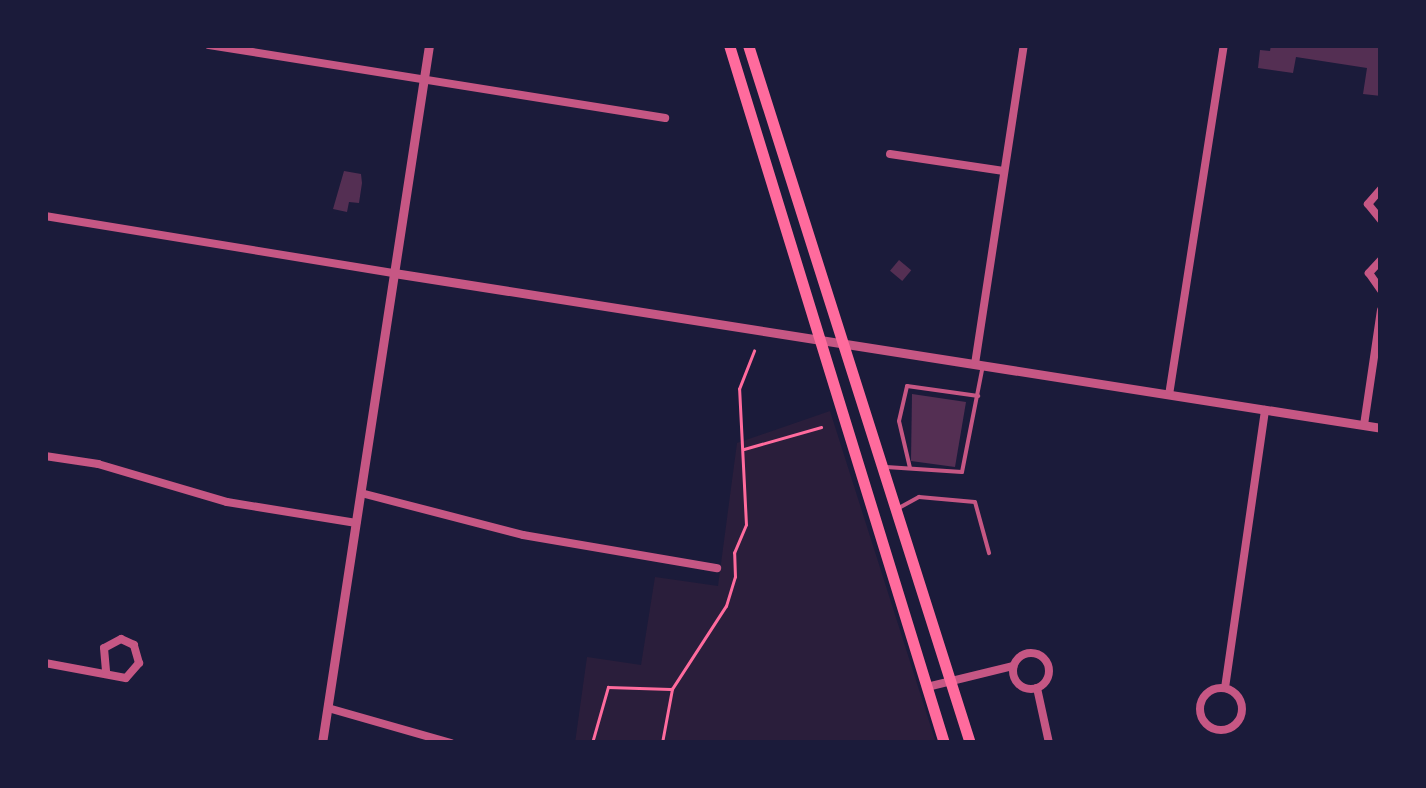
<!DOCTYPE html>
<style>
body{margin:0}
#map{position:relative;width:1426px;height:788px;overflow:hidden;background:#1b1b3a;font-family:Mulish,sans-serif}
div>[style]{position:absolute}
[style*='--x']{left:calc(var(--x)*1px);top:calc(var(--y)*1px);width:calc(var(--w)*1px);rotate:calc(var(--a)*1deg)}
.green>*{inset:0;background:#2a1e3b}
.building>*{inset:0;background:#542f53;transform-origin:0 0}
.path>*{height:2.5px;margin:-1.25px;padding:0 1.25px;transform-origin:1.25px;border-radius:1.25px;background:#ff6b9d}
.service>*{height:4px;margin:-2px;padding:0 2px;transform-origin:2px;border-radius:2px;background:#c65784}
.minor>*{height:8px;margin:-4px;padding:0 4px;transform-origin:4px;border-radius:4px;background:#c65784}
.minor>.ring{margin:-4px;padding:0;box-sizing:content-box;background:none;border:8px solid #c65784;border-radius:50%}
.tertiary>*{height:9px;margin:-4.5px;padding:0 4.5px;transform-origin:4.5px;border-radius:4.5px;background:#c65784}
.primary>*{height:11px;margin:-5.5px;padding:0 5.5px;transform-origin:5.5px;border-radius:5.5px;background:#ff6b9d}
span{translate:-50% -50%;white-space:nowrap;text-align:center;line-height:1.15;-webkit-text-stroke:10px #1b1b3a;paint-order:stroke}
.frame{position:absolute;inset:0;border:48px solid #1b1b3a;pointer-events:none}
</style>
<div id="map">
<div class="green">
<div style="clip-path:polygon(830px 411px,936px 743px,575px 743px,587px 657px,641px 665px,655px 577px,718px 586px,737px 443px)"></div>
</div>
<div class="building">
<div style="clip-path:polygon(1271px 45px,1381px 45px,1381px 96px,1363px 94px,1367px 68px,1296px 57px,1293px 73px,1258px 68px,1260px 50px,1270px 51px)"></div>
<div style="clip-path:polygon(344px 171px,361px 174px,362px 183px,359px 203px,349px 202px,347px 212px,333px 209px)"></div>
<div style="left:899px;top:260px;width:16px;height:14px;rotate:40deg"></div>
<div style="clip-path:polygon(912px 394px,966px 402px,955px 467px,911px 461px)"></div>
</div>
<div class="path">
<div style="--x:744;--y:449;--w:80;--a:-15.9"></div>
<div style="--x:592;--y:743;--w:58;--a:-74.1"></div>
<div style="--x:608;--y:687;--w:62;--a:1.8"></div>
<div style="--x:662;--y:743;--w:55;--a:-79.5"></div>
<div style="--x:672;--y:689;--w:99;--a:-57"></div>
<div style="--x:726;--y:606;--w:30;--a:-73"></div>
<div style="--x:735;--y:577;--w:24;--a:-92"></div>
<div style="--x:734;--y:553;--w:30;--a:-67"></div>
<div style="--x:746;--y:525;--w:136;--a:-92.9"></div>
<div style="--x:739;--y:389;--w:41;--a:-68.5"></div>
</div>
<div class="service">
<div style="--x:886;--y:467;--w:76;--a:3.8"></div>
<div style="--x:962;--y:472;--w:109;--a:-78.9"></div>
<div style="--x:910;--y:468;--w:48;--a:-103.2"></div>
<div style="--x:899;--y:421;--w:36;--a:-77"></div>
<div style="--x:907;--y:386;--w:72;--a:8"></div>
<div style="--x:897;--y:509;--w:25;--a:-29"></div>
<div style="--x:919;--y:497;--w:56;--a:5.1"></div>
<div style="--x:975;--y:502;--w:53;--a:74.6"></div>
</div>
<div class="minor">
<div style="--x:209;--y:45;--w:462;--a:9.1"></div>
<div style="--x:890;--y:154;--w:115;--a:8.5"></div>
<div style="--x:1381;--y:189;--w:20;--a:131"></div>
<div style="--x:1368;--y:204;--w:21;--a:51"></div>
<div style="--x:45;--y:216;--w:354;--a:9.3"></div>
<div style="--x:1381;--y:260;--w:18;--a:133"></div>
<div style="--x:1369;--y:273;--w:21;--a:55"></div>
<div style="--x:975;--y:364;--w:323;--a:-81.3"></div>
<div style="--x:1169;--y:395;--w:354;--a:-81.1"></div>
<div style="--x:1364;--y:425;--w:116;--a:-81.6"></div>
<div style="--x:45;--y:456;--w:54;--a:8.6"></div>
<div style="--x:98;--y:464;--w:134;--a:16.4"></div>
<div style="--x:227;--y:502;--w:131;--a:9.2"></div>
<div style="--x:361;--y:493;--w:167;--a:14.5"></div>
<div style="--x:523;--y:535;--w:197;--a:9.7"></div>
<div class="ring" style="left:1013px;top:653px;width:28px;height:28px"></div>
<div style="--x:45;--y:663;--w:82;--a:10.5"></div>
<div style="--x:126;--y:678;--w:20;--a:-49"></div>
<div style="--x:139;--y:663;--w:19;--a:-106"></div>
<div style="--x:134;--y:645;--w:14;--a:-155"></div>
<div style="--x:121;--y:639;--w:19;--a:152"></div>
<div style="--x:104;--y:648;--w:25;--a:85"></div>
<div style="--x:927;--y:687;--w:89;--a:-13.7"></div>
<div style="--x:1037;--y:688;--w:56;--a:77.7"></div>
<div style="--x:1225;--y:688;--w:281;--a:-81.8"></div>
<div class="ring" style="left:1200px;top:688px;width:34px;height:34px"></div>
<div style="--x:328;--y:708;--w:128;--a:15.9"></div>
</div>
<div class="tertiary">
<div style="--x:394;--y:273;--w:999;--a:8.92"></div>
<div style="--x:322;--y:743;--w:706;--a:-81.28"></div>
</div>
<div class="primary">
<div style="--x:729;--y:45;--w:730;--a:72.88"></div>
<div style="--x:748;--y:45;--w:732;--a:72.36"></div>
</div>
<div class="frame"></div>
</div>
